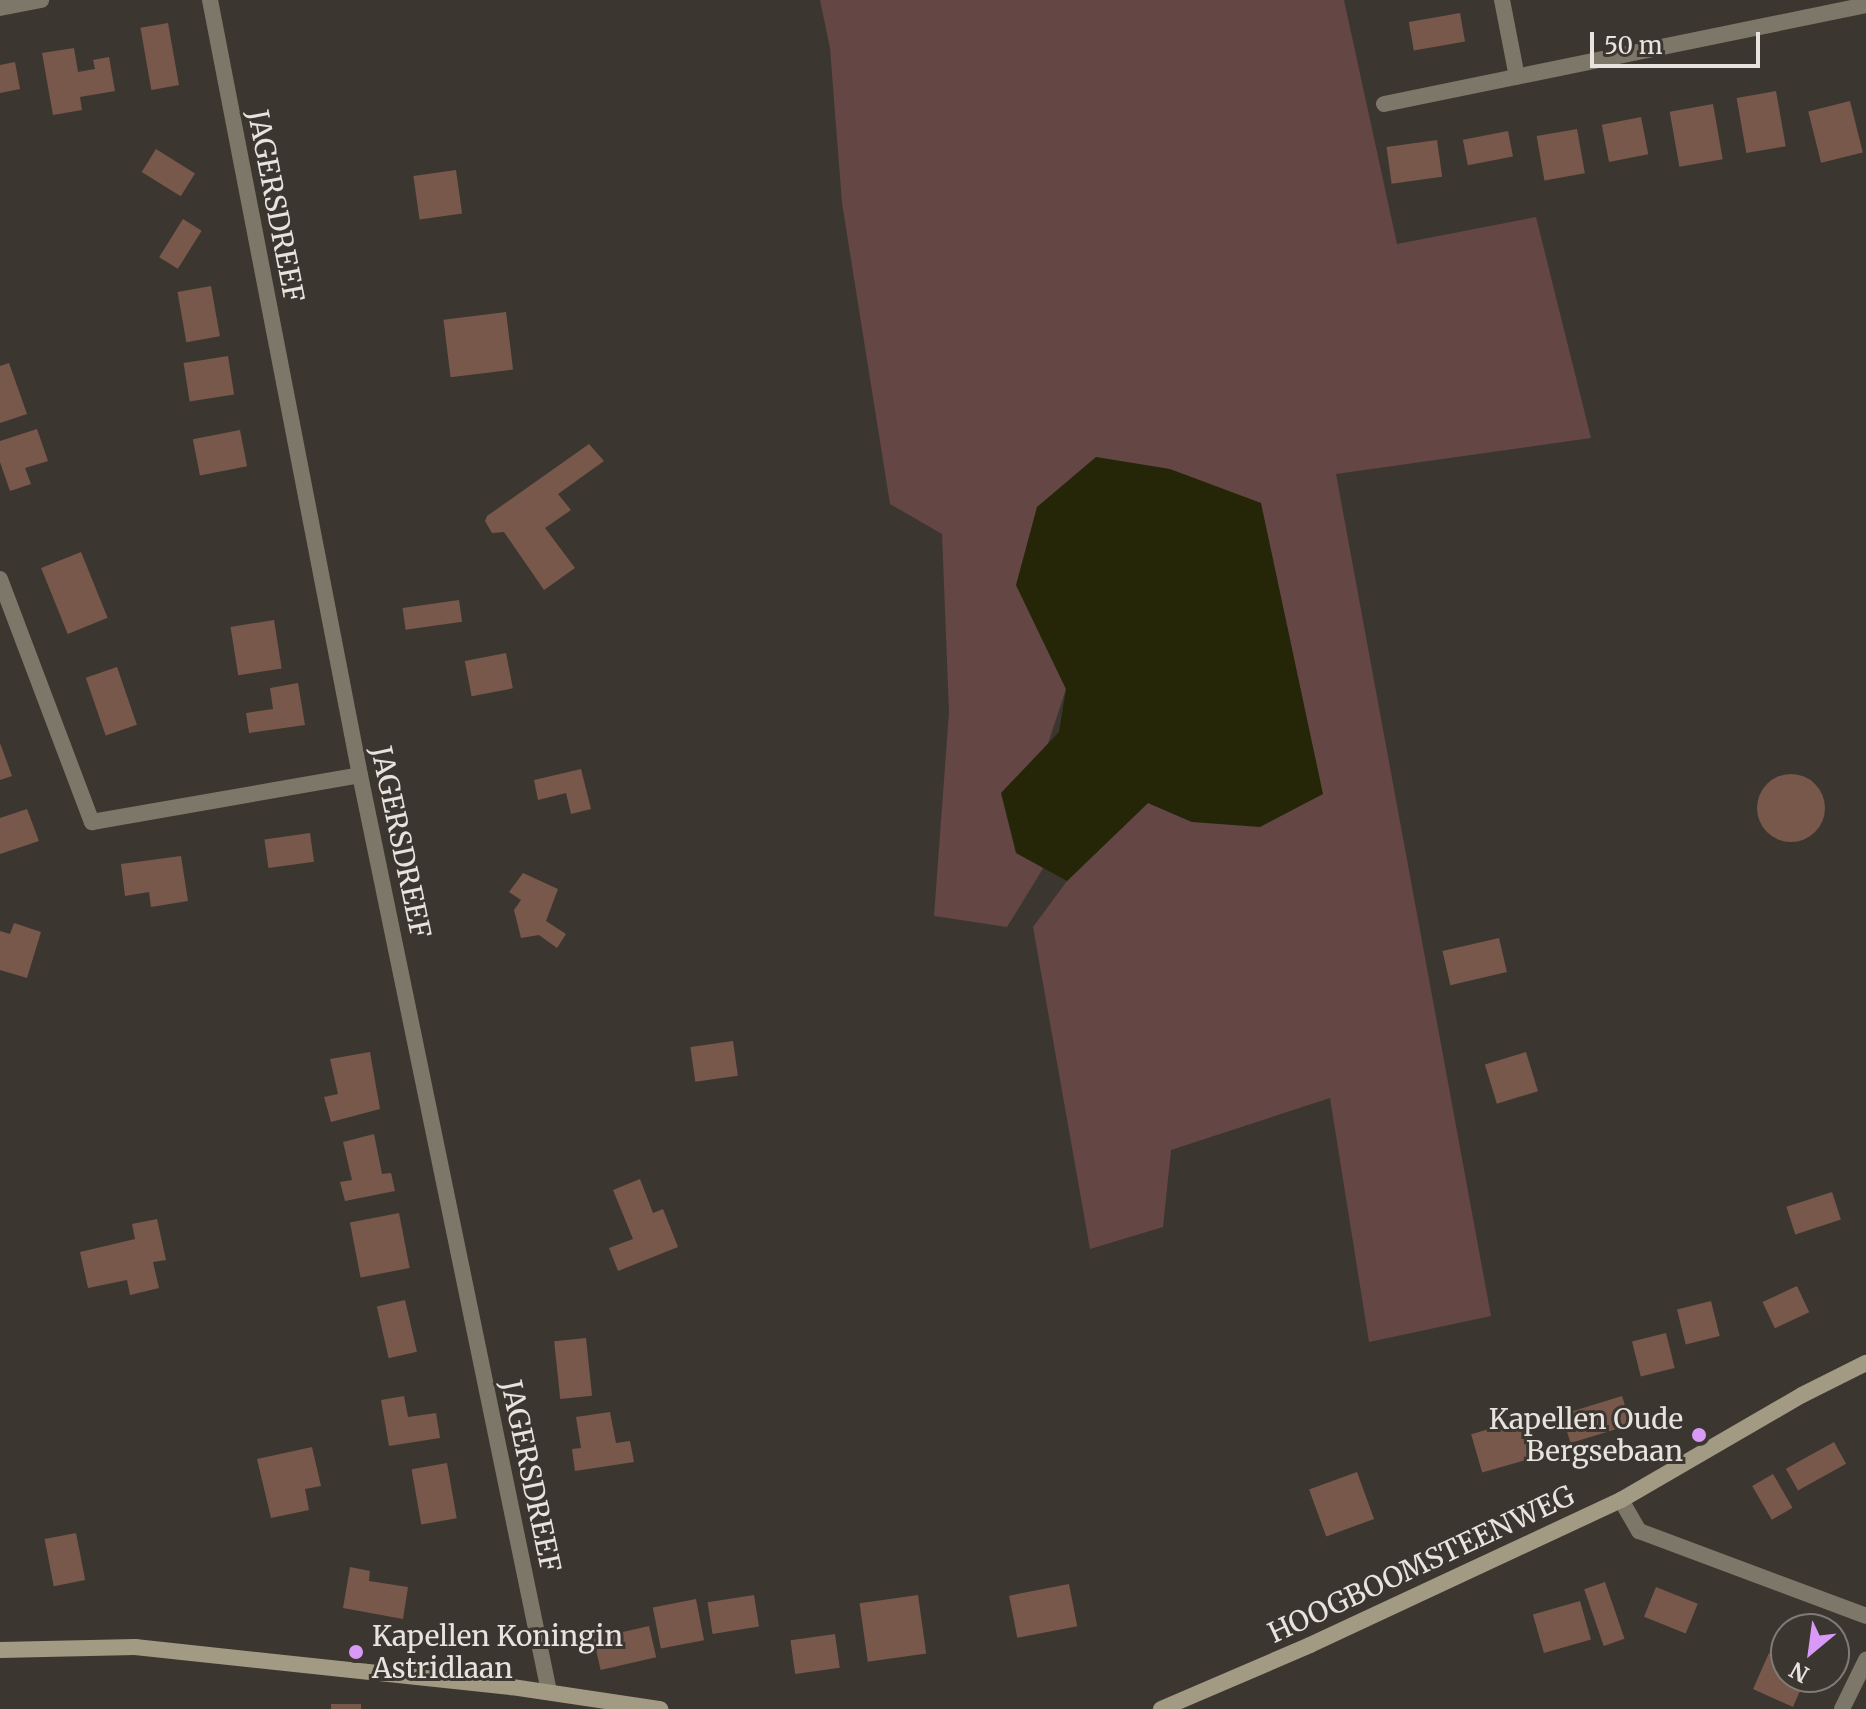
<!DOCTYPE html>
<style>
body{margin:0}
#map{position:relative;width:1866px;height:1709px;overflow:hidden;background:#3c3630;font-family:Merriweather,serif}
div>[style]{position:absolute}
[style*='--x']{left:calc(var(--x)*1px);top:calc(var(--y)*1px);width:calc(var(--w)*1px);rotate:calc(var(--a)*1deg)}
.green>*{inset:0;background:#644645}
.water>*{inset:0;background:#252607}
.building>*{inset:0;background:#78584a;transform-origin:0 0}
.round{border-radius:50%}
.street>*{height:16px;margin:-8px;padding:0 8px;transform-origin:8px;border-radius:8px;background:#7c7769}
.secondary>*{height:16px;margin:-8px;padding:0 8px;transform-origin:8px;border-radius:8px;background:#a39a84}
.dots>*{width:22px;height:22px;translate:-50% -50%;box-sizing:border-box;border:4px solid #3c3630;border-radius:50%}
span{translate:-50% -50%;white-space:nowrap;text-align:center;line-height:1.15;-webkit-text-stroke:6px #3c3630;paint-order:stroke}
.street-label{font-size:28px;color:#e7e3df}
.poi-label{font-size:28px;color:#e7e3df}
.right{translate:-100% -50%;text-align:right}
.left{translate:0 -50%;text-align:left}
.north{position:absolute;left:1770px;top:1613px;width:80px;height:80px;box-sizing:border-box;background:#3c3630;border:2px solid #807b76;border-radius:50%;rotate:209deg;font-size:22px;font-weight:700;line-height:32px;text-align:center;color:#e7e3df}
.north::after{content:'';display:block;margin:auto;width:28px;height:36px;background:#d99af7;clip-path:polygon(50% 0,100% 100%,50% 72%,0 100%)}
.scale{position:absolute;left:1590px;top:32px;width:170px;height:36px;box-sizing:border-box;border:4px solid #e7e3df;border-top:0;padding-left:10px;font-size:24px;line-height:28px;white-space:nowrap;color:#e7e3df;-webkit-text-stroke:6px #3c3630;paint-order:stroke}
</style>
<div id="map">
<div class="green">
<div style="clip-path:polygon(820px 0,1344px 0,1397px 244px,1536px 217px,1591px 438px,1336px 474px,1491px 1316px,1369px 1342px,1330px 1098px,1171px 1150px,1163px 1227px,1090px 1249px,1033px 927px,1067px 881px,1148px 803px,1192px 822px,1016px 585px,1066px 689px,1034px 786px,1047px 862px,1007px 927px,934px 916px,949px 712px,942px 534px,890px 504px,842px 203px,830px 48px)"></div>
</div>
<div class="water">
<div style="clip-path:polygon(1096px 457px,1170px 469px,1261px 503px,1323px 794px,1260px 827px,1192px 822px,1148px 803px,1067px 881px,1016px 853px,1001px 793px,1059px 732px,1066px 689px,1016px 585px,1037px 507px)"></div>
</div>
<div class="building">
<div style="left:1460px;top:13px;width:29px;height:52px;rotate:80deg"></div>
<div style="left:168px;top:23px;width:63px;height:28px;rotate:80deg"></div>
<div style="clip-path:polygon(74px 48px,78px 72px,95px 69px,93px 60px,109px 57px,115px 91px,80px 97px,82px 110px,53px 115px,42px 53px)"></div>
<div style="clip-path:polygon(15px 62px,20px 89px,0 93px,0 65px)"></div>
<div style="left:1776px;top:91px;width:56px;height:40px;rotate:80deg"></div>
<div style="left:1850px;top:101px;width:53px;height:43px;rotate:76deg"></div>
<div style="left:1713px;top:104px;width:56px;height:44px;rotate:80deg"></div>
<div style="left:1641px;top:117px;width:38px;height:40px;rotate:79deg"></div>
<div style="left:1577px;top:129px;width:45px;height:41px;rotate:80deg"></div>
<div style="left:1508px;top:131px;width:26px;height:46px;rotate:79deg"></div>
<div style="left:1437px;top:140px;width:37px;height:51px;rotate:82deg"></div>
<div style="left:156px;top:149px;width:46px;height:27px;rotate:32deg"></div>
<div style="left:456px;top:170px;width:44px;height:43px;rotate:82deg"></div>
<div style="left:183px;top:219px;width:22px;height:45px;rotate:32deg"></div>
<div style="left:211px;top:286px;width:51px;height:34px;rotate:80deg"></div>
<div style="left:506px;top:312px;width:58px;height:63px;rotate:83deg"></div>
<div style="left:228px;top:356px;width:39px;height:45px;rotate:81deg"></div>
<div style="clip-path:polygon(9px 363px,27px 414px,0 423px,0 366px)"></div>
<div style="clip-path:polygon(37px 429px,48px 461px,25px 468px,31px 484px,10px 491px,0 462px,0 441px)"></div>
<div style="left:240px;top:430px;width:37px;height:48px;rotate:79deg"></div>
<div style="clip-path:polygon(589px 444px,604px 461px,558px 494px,571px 510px,545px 528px,575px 568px,544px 590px,504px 532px,492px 533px,485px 521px,487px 516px)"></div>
<div style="left:81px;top:552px;width:71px;height:43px;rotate:68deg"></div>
<div style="left:459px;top:600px;width:22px;height:57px;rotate:82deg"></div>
<div style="left:274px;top:620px;width:49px;height:44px;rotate:81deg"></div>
<div style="left:506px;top:653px;width:36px;height:42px;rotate:79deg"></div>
<div style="left:117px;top:667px;width:61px;height:33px;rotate:71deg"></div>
<div style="clip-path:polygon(298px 683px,305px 725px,249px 733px,246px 713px,273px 709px,270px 688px)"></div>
<div style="clip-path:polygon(0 743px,12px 776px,0 780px)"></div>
<div style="clip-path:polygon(581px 769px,591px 809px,571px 814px,566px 793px,538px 800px,534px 780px)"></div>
<div class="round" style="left:1757px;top:774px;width:68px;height:68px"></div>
<div style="clip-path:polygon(27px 809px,39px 841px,0 854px,0 818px)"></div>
<div style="left:310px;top:833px;width:29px;height:46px;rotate:82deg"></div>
<div style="clip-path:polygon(181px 856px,188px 901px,151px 907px,149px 892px,125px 896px,121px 864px)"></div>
<div style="clip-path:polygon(523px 873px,558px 889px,546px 921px,566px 934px,557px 948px,539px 935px,521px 938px,514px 910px,521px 900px,509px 892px)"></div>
<div style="clip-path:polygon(14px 923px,41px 932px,27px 978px,0 970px,0 931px,10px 934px)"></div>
<div style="left:1499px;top:938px;width:35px;height:58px;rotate:77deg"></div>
<div style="left:733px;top:1041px;width:35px;height:43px;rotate:82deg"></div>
<div style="clip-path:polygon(370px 1052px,380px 1109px,331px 1122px,324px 1097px,338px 1094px,330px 1059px)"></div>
<div style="left:1526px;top:1052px;width:41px;height:43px;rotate:73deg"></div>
<div style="clip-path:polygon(374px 1134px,382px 1174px,391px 1173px,395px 1191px,345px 1201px,340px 1182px,352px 1180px,343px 1142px)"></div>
<div style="clip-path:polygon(640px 1179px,653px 1213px,663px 1209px,678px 1247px,618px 1271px,609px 1248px,633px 1239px,613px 1190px)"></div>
<div style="left:1832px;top:1192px;width:29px;height:48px;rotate:72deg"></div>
<div style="left:399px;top:1213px;width:56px;height:50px;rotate:79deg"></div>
<div style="clip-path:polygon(157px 1219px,166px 1260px,153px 1262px,159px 1288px,130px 1295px,127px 1280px,88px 1288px,80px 1252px,135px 1239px,132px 1224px)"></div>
<div style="left:1797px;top:1286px;width:29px;height:38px;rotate:65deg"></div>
<div style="left:405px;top:1300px;width:53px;height:29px;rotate:77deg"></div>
<div style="left:1711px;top:1301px;width:36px;height:35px;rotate:76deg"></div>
<div style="left:1666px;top:1333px;width:36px;height:35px;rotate:76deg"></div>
<div style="left:586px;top:1338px;width:58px;height:32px;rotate:84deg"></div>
<div style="clip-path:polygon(404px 1396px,408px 1417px,436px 1413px,440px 1438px,389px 1446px,381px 1400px)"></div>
<div style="left:1622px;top:1396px;width:30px;height:63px;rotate:73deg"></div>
<div style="clip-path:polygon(610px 1412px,616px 1443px,630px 1441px,634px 1462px,575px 1471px,572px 1449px,581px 1448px,576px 1417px)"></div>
<div style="left:1524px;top:1419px;width:40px;height:55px;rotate:74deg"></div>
<div style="left:1834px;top:1442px;width:25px;height:55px;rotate:61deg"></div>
<div style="clip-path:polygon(312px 1447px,321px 1486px,305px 1489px,309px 1510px,271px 1518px,257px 1459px)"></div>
<div style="left:447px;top:1463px;width:56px;height:36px;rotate:80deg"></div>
<div style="left:1357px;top:1472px;width:50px;height:51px;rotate:70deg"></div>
<div style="left:1773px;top:1474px;width:39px;height:24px;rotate:60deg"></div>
<div style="left:76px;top:1533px;width:48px;height:32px;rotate:79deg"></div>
<div style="clip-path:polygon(350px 1567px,370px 1571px,369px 1581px,408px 1587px,403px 1619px,343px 1608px)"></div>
<div style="left:1605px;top:1582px;width:60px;height:22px;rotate:71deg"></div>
<div style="left:1069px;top:1584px;width:43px;height:61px;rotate:79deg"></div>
<div style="left:1656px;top:1587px;width:45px;height:32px;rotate:22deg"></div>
<div style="left:754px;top:1595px;width:32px;height:47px;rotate:81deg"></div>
<div style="left:918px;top:1595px;width:59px;height:59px;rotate:82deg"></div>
<div style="left:696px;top:1599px;width:42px;height:44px;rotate:79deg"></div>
<div style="left:1580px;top:1601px;width:40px;height:49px;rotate:74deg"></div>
<div style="left:649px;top:1626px;width:32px;height:57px;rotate:77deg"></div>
<div style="left:835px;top:1634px;width:34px;height:45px;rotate:82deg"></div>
<div style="clip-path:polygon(1769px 1653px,1786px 1660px,1786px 1677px,1806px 1677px,1793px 1707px,1753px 1689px)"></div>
<div style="left:331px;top:1704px;width:30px;height:5px"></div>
</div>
<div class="street">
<div style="--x:210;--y:0;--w:789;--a:79.05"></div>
<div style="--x:360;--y:775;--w:936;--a:78.35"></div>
<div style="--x:1502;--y:0;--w:78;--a:79"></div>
<div style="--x:0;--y:8;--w:42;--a:-11"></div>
<div style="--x:1384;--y:104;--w:492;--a:-11.6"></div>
<div style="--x:0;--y:579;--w:260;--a:69.3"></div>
<div style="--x:92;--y:822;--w:272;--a:-9.9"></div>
<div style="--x:1621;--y:1500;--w:36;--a:60"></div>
<div style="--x:1639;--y:1531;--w:242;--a:20.5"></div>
<div style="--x:1842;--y:1709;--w:55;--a:-63.9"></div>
</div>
<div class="secondary">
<div style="--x:0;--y:1650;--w:135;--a:-1.3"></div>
<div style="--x:135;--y:1647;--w:379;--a:6.1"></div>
<div style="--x:512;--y:1687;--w:150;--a:8.5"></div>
<div style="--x:1161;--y:1709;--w:162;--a:-23.2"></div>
<div style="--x:1310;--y:1645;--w:343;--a:-25"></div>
<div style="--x:1621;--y:1500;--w:209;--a:-30.1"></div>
<div style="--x:1802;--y:1395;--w:72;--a:-26.6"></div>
</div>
<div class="dots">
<div style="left:1699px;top:1435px;background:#d99af7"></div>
<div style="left:356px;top:1652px;background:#d99af7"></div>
</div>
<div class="street-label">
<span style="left:276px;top:206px;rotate:79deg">JAGERSDREEF</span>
<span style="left:401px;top:842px;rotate:78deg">JAGERSDREEF</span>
<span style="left:531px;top:1476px;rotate:78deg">JAGERSDREEF</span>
<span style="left:1421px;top:1564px;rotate:-25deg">HOOGBOOMSTEENWEG</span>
</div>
<div class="poi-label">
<span class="right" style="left:1683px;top:1435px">Kapellen Oude<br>Bergsebaan</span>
<span class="left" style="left:372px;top:1652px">Kapellen Koningin<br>Astridlaan</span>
</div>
<div class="north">N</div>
<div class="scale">50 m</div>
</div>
